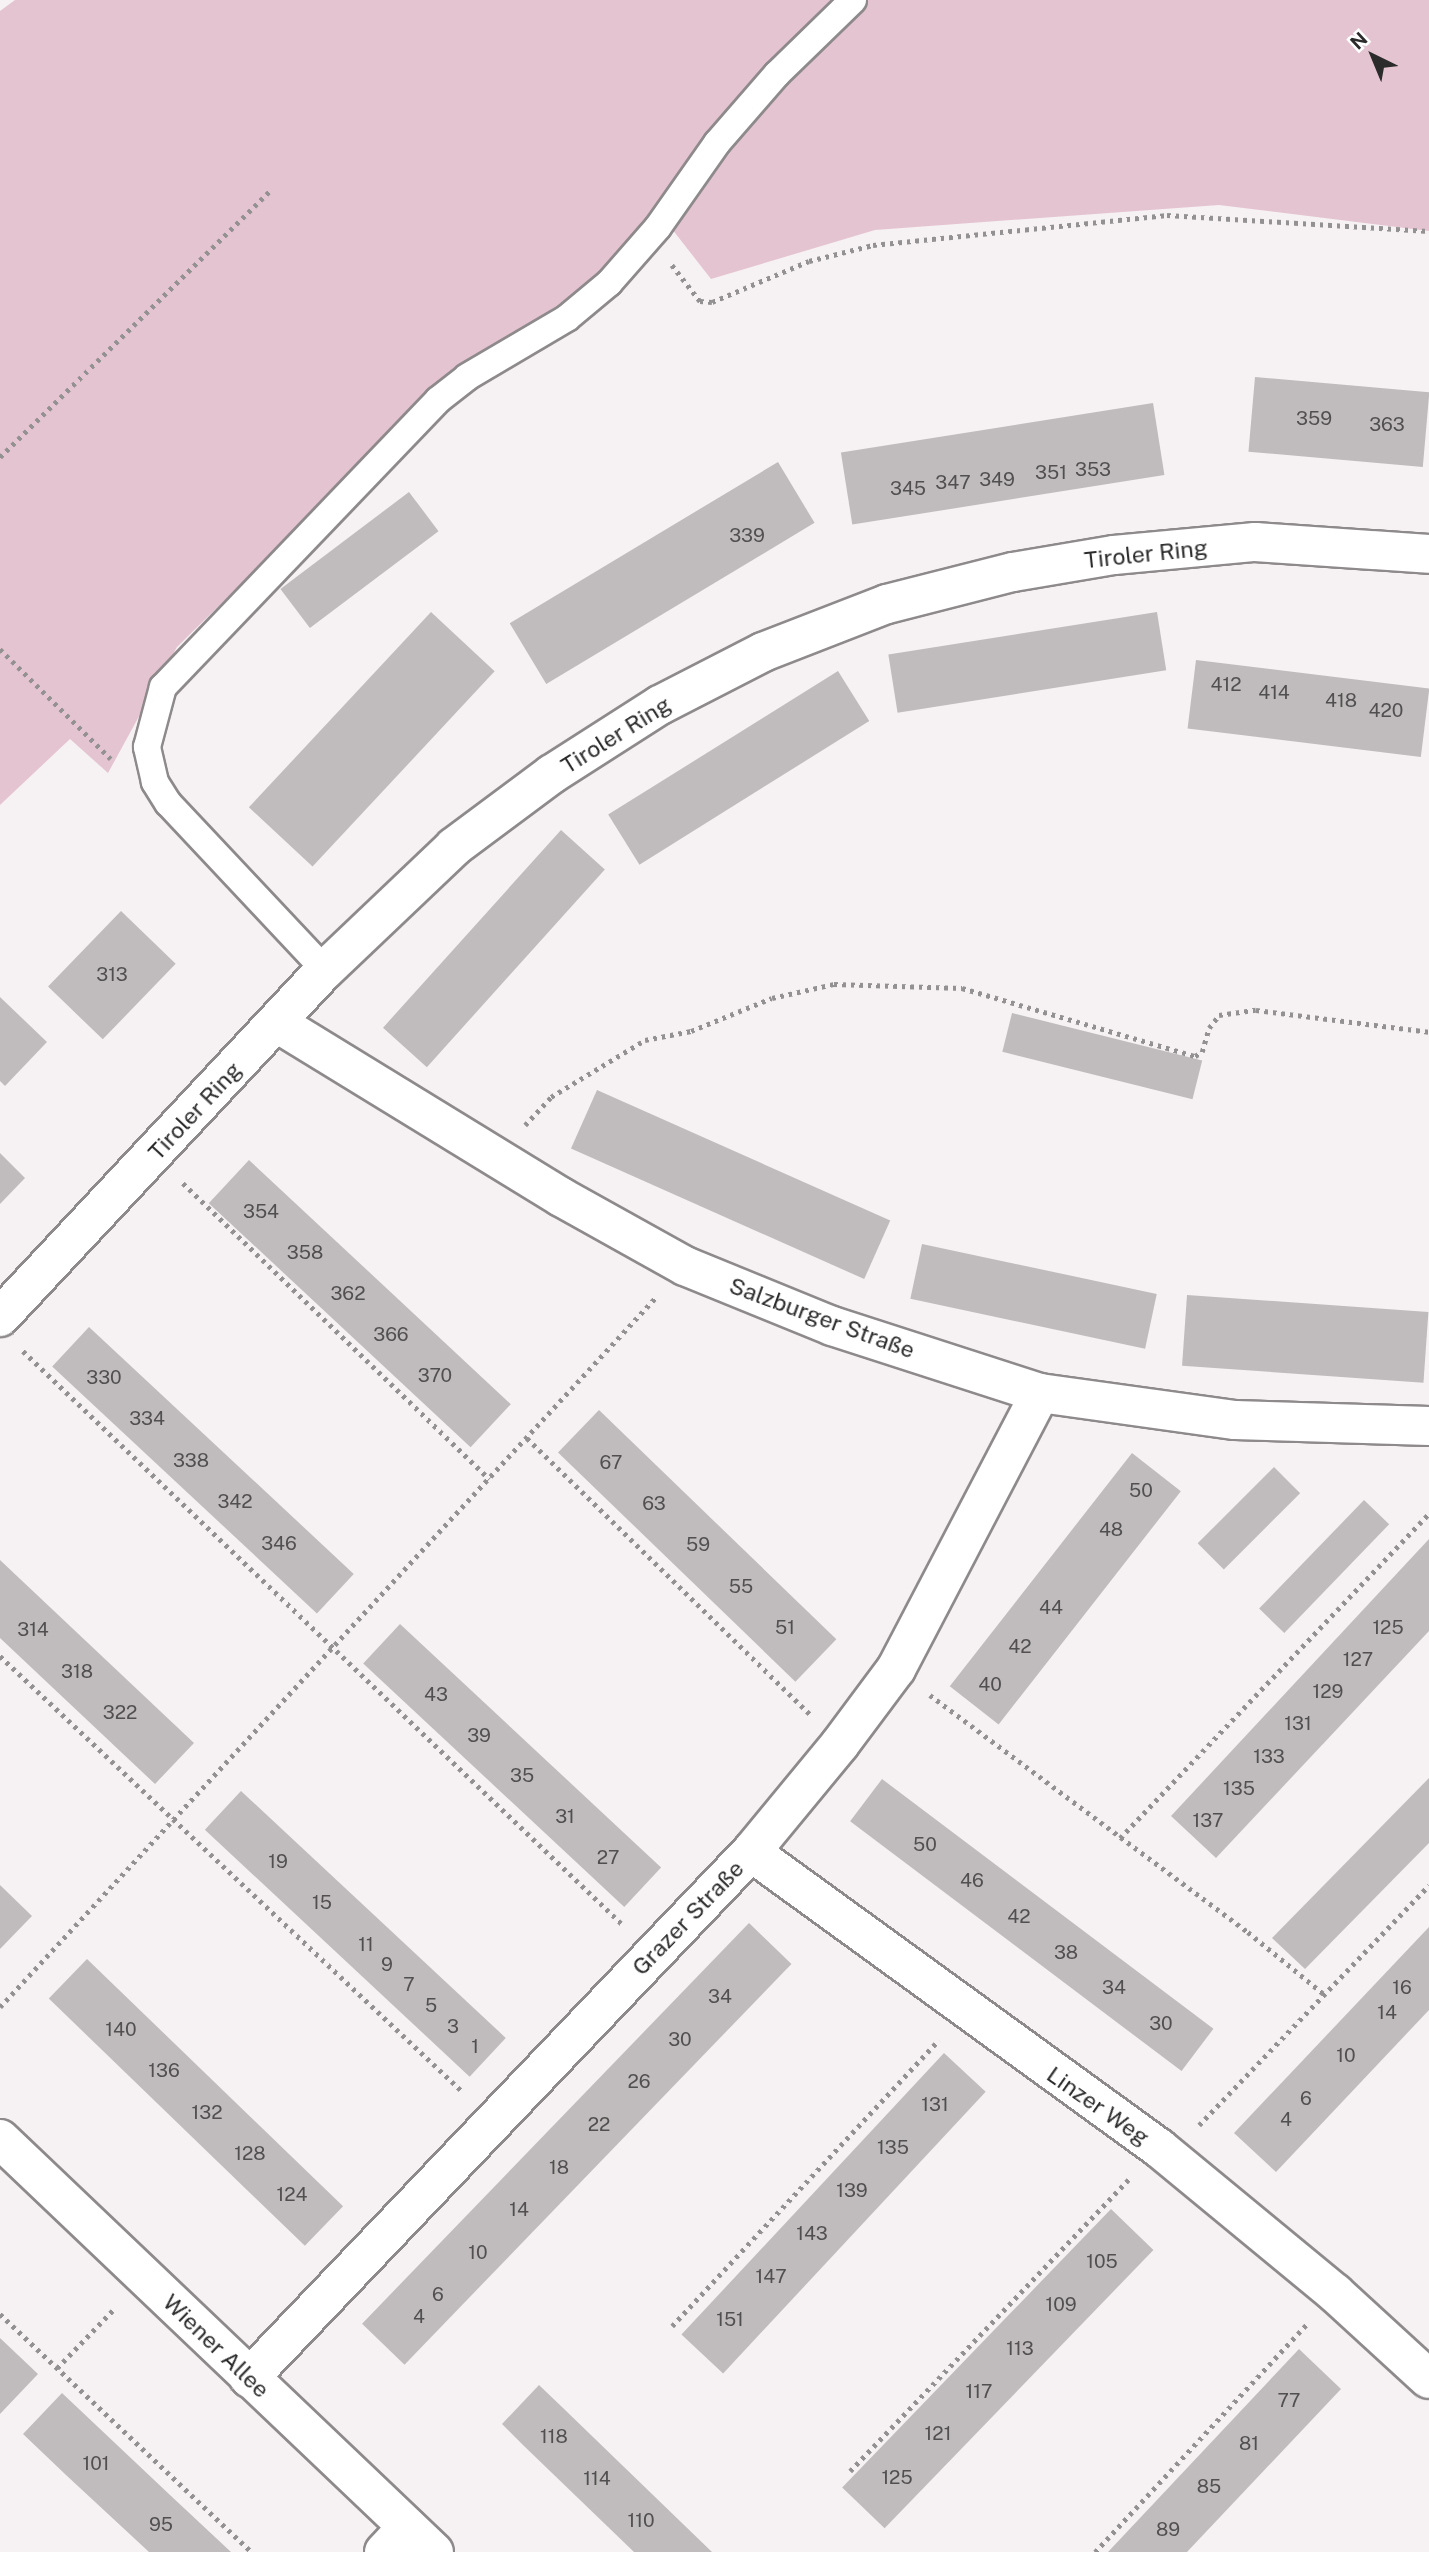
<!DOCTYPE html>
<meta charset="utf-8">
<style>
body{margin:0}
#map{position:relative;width:1429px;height:2552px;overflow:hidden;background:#f6f2f3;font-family:"Public Sans",sans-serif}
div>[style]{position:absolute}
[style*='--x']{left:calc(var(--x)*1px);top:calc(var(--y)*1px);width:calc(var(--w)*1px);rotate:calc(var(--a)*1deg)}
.green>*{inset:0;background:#e5c4d1}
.building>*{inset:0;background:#c0bcbd;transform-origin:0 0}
.path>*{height:4.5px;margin-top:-2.25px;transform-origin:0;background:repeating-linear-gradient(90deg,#939191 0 3.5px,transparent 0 8.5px)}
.roads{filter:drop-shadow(2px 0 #8e8a8c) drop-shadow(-2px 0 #8e8a8c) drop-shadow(0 2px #8e8a8c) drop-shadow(0 -2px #8e8a8c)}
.service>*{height:26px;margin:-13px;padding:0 13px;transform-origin:13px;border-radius:13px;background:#fff}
.minor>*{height:38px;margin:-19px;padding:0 19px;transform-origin:19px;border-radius:19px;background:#fff}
span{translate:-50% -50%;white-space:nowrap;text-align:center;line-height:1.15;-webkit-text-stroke:5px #fff;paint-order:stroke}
.number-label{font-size:19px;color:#514f50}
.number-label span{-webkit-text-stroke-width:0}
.street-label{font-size:23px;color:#2c2b2b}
.north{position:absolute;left:1338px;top:21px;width:70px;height:70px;-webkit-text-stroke:5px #fff;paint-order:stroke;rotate:317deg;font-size:19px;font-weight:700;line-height:28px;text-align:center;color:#2c2b2b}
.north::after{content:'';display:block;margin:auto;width:24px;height:32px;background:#2c2b2b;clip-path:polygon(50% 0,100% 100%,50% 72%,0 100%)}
</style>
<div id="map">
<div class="green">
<div style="clip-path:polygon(15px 0,1429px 0,1429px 231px,1219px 205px,875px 230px,711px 279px,672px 229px,453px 375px,177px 647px,108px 773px,70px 739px,0 805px,0 11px)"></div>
</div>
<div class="building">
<div style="left:1255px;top:377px;width:175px;height:75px;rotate:5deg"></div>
<div style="left:1153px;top:403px;width:73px;height:316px;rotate:81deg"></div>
<div style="left:778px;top:462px;width:71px;height:313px;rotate:59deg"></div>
<div style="left:409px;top:492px;width:49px;height:161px;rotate:53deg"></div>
<div style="left:431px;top:612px;width:87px;height:267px;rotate:43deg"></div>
<div style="left:1157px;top:612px;width:59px;height:272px;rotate:81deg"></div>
<div style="left:1196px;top:660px;width:235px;height:69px;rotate:7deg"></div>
<div style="left:838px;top:671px;width:59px;height:271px;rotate:58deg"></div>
<div style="left:561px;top:830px;width:59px;height:266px;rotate:42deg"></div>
<div style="left:121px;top:911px;width:76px;height:105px;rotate:44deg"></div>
<div style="clip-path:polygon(0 997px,47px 1042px,5px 1086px,0 1081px)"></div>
<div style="left:1012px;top:1013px;width:196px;height:40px;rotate:14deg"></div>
<div style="left:597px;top:1090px;width:321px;height:64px;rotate:24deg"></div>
<div style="clip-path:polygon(0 1153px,25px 1178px,0 1204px)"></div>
<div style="left:249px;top:1160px;width:358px;height:59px;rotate:43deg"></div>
<div style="left:922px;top:1244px;width:240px;height:56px;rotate:12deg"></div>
<div style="left:1187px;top:1295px;width:242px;height:71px;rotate:4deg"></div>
<div style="left:89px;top:1327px;width:362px;height:54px;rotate:43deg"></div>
<div style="left:599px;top:1410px;width:330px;height:59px;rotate:44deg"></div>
<div style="left:1132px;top:1453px;width:62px;height:296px;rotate:38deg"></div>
<div style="left:1274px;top:1467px;width:37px;height:108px;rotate:45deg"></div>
<div style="left:1364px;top:1500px;width:35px;height:151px;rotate:44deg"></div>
<div style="clip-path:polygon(1429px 1539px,1429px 1631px,1216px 1858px,1171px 1816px)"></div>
<div style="clip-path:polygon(0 1560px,194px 1743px,155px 1784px,0 1638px)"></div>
<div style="left:400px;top:1624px;width:357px;height:54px;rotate:43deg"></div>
<div style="clip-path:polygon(1429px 1778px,1429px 1843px,1305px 1969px,1272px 1938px)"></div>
<div style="left:882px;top:1779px;width:415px;height:53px;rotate:37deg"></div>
<div style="left:241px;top:1791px;width:362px;height:53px;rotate:43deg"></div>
<div style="clip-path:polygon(0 1885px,32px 1916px,0 1949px)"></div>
<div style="left:749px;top:1923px;width:59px;height:557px;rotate:44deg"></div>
<div style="clip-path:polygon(1429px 1927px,1429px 2010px,1276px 2172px,1234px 2133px)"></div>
<div style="left:87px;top:1959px;width:356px;height:55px;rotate:44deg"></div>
<div style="left:944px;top:2053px;width:57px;height:385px;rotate:43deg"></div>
<div style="left:1111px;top:2209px;width:59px;height:387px;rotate:44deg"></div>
<div style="clip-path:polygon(0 2338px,38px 2374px,0 2414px)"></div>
<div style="clip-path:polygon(1299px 2349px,1341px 2389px,1187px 2552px,1108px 2552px)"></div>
<div style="clip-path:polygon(539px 2385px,562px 2407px,712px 2552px,634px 2552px,524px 2446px,502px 2424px)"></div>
<div style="clip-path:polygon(62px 2393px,170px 2495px,231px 2552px,149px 2552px,66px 2475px,23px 2434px)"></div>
</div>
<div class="path">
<div style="--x:672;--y:265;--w:46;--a:52.1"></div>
<div style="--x:700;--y:301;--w:12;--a:5"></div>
<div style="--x:712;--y:302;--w:105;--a:-22.9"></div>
<div style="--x:809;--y:261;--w:66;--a:-14"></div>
<div style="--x:873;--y:245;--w:296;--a:-5.8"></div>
<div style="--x:1167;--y:215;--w:262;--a:3.5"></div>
<div style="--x:0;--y:457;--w:378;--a:-44.6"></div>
<div style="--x:0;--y:649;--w:156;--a:44.7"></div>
<div style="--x:525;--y:1125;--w:38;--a:-47"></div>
<div style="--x:551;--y:1097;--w:110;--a:-31.2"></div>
<div style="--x:645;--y:1040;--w:47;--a:-11.1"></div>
<div style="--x:691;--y:1031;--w:87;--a:-22.2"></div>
<div style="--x:772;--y:998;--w:64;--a:-12.7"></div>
<div style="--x:834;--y:984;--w:128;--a:1.8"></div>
<div style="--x:962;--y:988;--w:243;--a:16.3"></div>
<div style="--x:1195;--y:1056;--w:8;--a:-30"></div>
<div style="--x:1202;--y:1052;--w:25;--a:-74"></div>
<div style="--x:1209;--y:1028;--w:16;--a:-52"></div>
<div style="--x:1219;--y:1015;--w:37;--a:-8"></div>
<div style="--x:1256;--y:1010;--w:174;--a:7.2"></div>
<div style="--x:183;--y:1183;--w:426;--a:44"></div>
<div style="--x:23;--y:1351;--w:832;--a:43.73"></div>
<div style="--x:527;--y:1438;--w:395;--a:44.3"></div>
<div style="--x:0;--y:1656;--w:636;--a:43.28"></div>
<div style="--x:930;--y:1695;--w:397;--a:36.7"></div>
<div style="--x:1248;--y:1932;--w:99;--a:39.3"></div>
<div style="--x:1120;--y:1838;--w:448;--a:-46.4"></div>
<div style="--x:0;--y:2007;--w:967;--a:-47.26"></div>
<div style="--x:1199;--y:2125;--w:332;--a:-46.2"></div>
<div style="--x:0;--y:2314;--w:347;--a:43.4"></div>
<div style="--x:672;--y:2326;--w:391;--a:-47"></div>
<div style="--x:57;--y:2368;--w:83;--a:-46"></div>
<div style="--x:850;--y:2471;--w:404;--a:-46.3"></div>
<div style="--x:1095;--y:2552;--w:310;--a:-47.1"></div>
</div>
<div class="roads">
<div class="service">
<div style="--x:325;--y:970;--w:229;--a:-133.2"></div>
<div style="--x:168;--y:803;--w:25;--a:-122"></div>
<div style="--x:155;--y:782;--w:36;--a:-103"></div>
<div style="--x:147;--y:747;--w:62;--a:-75.1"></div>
<div style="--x:163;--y:687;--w:397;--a:-46.2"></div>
<div style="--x:438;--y:400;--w:37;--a:-38"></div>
<div style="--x:467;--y:377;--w:116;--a:-30.5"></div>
<div style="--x:567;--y:318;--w:55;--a:-39.8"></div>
<div style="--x:609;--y:283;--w:74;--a:-48.8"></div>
<div style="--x:658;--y:227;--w:103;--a:-54.9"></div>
<div style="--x:717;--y:143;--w:91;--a:-49"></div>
<div style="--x:777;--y:74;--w:106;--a:-44.2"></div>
</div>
<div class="minor">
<div style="--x:277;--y:1023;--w:333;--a:31.5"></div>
<div style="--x:561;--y:1197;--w:142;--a:29.1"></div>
<div style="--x:685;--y:1266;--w:159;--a:22.2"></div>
<div style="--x:832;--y:1326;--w:219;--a:17.9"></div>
<div style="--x:1040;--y:1393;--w:197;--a:7.9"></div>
<div style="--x:1235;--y:1420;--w:194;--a:1.8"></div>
<div style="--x:0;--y:1317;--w:475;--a:-46.9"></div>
<div style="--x:325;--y:970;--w:178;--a:-43.6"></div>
<div style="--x:454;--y:847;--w:122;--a:-36.7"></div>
<div style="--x:552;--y:774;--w:128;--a:-32.6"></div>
<div style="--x:660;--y:705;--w:116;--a:-27.2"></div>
<div style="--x:763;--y:652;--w:133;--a:-21.2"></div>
<div style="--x:887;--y:604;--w:130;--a:-14.3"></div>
<div style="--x:1013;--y:572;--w:102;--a:-9.6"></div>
<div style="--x:1114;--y:555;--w:142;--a:-5.3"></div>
<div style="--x:1255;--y:542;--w:174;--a:3.9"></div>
<div style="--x:751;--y:1852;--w:504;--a:35.96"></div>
<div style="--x:1159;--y:2148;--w:228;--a:39.5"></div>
<div style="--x:1335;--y:2293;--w:127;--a:42.5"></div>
<div style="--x:0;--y:2139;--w:599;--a:43.58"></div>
<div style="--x:249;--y:2378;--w:727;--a:-46.34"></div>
<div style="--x:751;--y:1852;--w:140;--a:-50.5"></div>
<div style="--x:840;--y:1744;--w:94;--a:-53.3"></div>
<div style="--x:896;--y:1669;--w:311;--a:-62.4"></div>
<div style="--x:384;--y:2552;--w:34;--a:-47"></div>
</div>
</div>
<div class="number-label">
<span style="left:1314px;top:419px">359</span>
<span style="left:1387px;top:425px">363</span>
<span style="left:1093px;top:470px">353</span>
<span style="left:1051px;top:473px">351</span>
<span style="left:997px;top:480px">349</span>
<span style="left:953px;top:483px">347</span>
<span style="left:908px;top:489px">345</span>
<span style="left:747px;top:536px">339</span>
<span style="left:1226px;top:685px">412</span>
<span style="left:1274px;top:693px">414</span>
<span style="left:1341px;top:701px">418</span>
<span style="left:1386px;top:711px">420</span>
<span style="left:112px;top:975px">313</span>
<span style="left:261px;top:1212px">354</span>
<span style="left:305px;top:1253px">358</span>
<span style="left:348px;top:1294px">362</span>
<span style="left:391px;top:1335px">366</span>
<span style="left:435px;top:1376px">370</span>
<span style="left:104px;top:1378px">330</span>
<span style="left:147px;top:1419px">334</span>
<span style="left:191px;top:1461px">338</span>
<span style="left:611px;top:1463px">67</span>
<span style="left:1141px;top:1491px">50</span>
<span style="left:235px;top:1502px">342</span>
<span style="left:654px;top:1504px">63</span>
<span style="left:1111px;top:1530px">48</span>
<span style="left:279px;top:1544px">346</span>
<span style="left:698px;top:1545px">59</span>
<span style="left:741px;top:1587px">55</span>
<span style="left:1051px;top:1608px">44</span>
<span style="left:785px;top:1628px">51</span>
<span style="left:1388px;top:1628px">125</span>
<span style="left:33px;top:1630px">314</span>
<span style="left:1020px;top:1647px">42</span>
<span style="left:1358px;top:1660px">127</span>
<span style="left:77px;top:1672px">318</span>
<span style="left:990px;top:1685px">40</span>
<span style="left:1328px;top:1692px">129</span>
<span style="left:436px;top:1695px">43</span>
<span style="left:120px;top:1713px">322</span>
<span style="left:1298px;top:1724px">131</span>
<span style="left:479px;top:1736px">39</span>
<span style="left:1269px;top:1757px">133</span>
<span style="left:522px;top:1776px">35</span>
<span style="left:1239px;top:1789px">135</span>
<span style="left:565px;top:1817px">31</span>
<span style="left:1208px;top:1821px">137</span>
<span style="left:925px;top:1845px">50</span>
<span style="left:608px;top:1858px">27</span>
<span style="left:278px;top:1862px">19</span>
<span style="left:972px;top:1881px">46</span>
<span style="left:322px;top:1903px">15</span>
<span style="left:1019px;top:1917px">42</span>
<span style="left:366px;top:1945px">11</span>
<span style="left:1066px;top:1953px">38</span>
<span style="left:387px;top:1965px">9</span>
<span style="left:409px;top:1985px">7</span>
<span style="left:1114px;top:1988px">34</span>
<span style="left:1402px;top:1988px">16</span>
<span style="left:720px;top:1997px">34</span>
<span style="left:431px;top:2006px">5</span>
<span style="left:1387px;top:2013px">14</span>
<span style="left:1161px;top:2024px">30</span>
<span style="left:453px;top:2027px">3</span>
<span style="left:121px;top:2030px">140</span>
<span style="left:680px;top:2040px">30</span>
<span style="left:475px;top:2047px">1</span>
<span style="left:1346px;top:2056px">10</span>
<span style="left:164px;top:2071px">136</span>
<span style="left:639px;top:2082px">26</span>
<span style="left:1306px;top:2099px">6</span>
<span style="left:935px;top:2105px">131</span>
<span style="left:207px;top:2113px">132</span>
<span style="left:1286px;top:2120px">4</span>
<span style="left:599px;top:2125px">22</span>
<span style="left:893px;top:2148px">135</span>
<span style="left:250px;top:2154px">128</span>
<span style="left:559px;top:2168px">18</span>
<span style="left:852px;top:2191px">139</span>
<span style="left:292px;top:2195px">124</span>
<span style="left:519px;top:2210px">14</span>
<span style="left:812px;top:2234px">143</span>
<span style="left:478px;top:2253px">10</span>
<span style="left:1102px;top:2262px">105</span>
<span style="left:771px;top:2277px">147</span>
<span style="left:438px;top:2295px">6</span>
<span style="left:1061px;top:2305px">109</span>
<span style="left:419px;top:2317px">4</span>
<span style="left:730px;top:2320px">151</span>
<span style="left:1020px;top:2349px">113</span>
<span style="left:979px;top:2392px">117</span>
<span style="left:1289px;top:2401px">77</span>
<span style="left:938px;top:2434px">121</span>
<span style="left:554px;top:2437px">118</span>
<span style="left:1249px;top:2444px">81</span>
<span style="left:96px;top:2464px">101</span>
<span style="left:897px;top:2478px">125</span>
<span style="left:597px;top:2479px">114</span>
<span style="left:1209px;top:2487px">85</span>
<span style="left:641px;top:2521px">110</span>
<span style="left:161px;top:2525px">95</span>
<span style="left:1168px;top:2530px">89</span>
</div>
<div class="street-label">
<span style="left:1146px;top:554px;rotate:-6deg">Tiroler Ring</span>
<span style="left:616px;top:735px;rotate:-32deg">Tiroler Ring</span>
<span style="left:195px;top:1111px;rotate:-47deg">Tiroler Ring</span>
<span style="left:822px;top:1318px;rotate:20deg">Salzburger Straße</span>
<span style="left:688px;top:1918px;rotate:-46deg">Grazer Straße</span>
<span style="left:1098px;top:2106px;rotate:35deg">Linzer Weg</span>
<span style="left:216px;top:2346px;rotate:44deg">Wiener Allee</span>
</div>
<div class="north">N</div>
</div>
